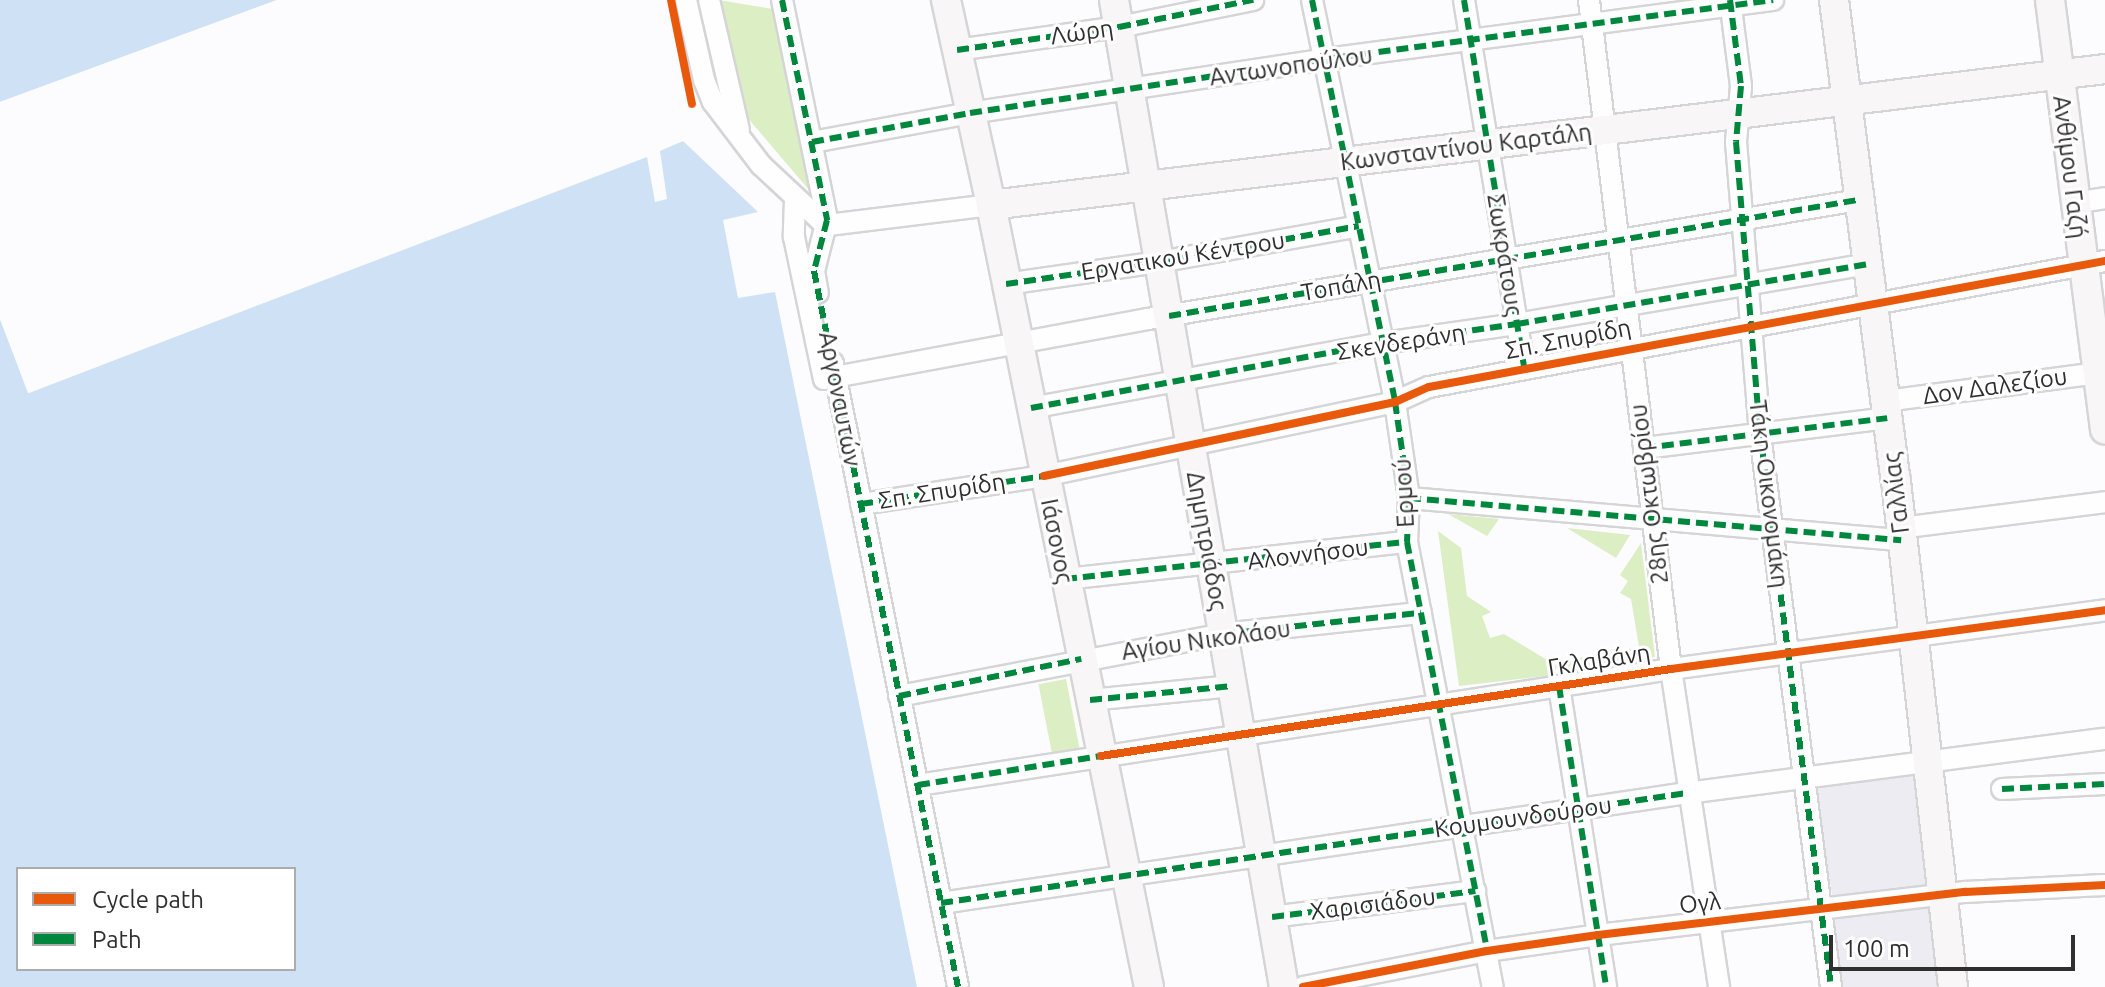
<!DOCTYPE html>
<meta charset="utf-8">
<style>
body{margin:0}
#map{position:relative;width:2105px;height:987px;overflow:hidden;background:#fcfbfd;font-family:Ubuntu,sans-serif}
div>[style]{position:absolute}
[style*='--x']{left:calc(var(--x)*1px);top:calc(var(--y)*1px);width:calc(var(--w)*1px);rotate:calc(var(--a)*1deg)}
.built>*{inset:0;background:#edecf3;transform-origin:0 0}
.green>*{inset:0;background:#dceec3;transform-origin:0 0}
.water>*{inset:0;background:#cfe2f5}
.pier>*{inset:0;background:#fcfbfd}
.roads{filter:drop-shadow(2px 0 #d5d4d6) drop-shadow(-2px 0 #d5d4d6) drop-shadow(0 2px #d5d4d6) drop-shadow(0 -2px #d5d4d6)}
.street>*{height:20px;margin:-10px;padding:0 10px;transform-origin:10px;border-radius:10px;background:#fffeff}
.secondary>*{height:28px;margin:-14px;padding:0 14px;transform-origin:14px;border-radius:14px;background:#f9f6f8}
.quiet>*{height:6px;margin-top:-3px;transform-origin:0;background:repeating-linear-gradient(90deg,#00873e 0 12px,transparent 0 18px)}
.cycleway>*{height:8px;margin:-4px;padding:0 4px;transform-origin:4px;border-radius:4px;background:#e8590c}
span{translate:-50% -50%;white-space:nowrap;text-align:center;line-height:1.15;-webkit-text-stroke:6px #fff;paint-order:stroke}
.street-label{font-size:24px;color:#2f2f30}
.legend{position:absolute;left:16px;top:867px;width:280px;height:104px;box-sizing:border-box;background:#fff;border:2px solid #acacac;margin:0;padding:10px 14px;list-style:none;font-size:24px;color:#2f2f30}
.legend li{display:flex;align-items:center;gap:16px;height:40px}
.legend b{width:40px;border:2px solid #acacac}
.scale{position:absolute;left:1829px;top:935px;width:246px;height:36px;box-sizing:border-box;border:4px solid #2f2f30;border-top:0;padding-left:10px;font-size:24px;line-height:28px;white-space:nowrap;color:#2f2f30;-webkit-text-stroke:6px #fff;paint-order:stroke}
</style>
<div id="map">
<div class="built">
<div style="left:1916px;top:773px;width:115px;height:102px;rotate:81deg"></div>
<div style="clip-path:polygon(1937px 905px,1946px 987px,1838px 987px,1830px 918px)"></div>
</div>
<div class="green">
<div style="clip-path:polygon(718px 0,773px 9px,810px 191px,746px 116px)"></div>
<div style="clip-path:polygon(1448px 514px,1499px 519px,1487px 536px)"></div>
<div style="clip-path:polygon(1567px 528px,1630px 535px,1616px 558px)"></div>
<div style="clip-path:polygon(1438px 531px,1461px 548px,1467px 596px,1491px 612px,1482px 616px,1490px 638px,1504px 634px,1557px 666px,1553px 675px,1459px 686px)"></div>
<div style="clip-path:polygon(1641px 543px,1655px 657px,1561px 670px,1568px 660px,1639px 647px,1631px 599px,1620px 593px,1628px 581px,1620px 575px)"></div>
<div style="left:1066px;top:679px;width:75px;height:28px;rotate:79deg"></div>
</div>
<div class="water">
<div style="clip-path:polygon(0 0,277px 0,0 102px)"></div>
<div style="clip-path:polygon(evenodd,683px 141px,758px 212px,723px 220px,738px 298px,775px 292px,917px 987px,0 987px,0 319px,29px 393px,683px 141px,18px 869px,294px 869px,294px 969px,18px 969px,18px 869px)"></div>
</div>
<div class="pier">
<div style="clip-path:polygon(277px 0,281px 0,278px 4px,0 106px,0 102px)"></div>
<div style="clip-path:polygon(682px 138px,683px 141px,660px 151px,667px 199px,655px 202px,647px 157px,28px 393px,0 319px,0 315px,31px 388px)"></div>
</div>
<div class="roads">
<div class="street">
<div style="--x:686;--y:0;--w:82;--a:77.3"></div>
<div style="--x:704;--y:80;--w:24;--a:68"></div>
<div style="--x:713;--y:102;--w:79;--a:52.7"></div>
<div style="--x:761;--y:165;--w:81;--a:43"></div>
<div style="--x:820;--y:220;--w:9;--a:32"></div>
<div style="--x:828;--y:225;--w:164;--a:-7"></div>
<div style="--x:709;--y:0;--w:133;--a:77"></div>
<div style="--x:782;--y:0;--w:225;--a:78.4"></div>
<div style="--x:827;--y:220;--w:53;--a:104.3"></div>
<div style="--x:814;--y:271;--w:22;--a:80"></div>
<div style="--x:1312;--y:0;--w:410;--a:78.3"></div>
<div style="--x:1395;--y:402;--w:97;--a:81.7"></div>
<div style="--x:1409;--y:498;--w:44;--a:92.6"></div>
<div style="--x:1407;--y:542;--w:453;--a:79.1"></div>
<div style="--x:1464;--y:0;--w:373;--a:80.7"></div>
<div style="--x:1589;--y:0;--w:674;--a:83.01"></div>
<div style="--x:1671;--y:669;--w:322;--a:81.4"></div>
<div style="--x:1730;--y:0;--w:87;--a:82.7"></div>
<div style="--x:1741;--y:86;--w:56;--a:95.1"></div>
<div style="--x:1736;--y:142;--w:293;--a:85.3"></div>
<div style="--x:1760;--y:434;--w:558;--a:82.68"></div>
<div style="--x:957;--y:50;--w:164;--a:-8.1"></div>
<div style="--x:1119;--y:27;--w:137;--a:-11.4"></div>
<div style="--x:812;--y:142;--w:161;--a:-10.4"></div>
<div style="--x:970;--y:113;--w:359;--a:-8.6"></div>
<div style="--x:1325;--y:59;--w:452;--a:-7.5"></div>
<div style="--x:795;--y:199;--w:38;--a:92"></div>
<div style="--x:794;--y:237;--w:145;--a:78.1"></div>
<div style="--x:824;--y:379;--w:330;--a:-10.5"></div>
<div style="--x:1148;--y:319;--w:720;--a:-9.51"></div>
<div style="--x:2074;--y:203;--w:31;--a:-9"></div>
<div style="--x:1006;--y:284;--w:155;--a:-8.2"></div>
<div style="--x:1159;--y:262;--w:203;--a:-10.2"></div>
<div style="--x:833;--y:363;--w:636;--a:78.67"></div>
<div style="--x:1885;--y:401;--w:222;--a:-7.5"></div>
<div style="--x:1031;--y:408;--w:358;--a:-10.5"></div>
<div style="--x:1383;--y:343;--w:135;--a:-8.1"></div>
<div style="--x:1517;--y:324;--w:355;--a:-9.7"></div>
<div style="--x:1644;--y:448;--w:245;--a:-7"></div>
<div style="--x:1409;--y:498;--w:494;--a:4.9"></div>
<div style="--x:861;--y:504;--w:185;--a:-8.7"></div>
<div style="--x:1044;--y:476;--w:359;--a:-11.9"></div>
<div style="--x:1395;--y:402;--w:37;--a:-24"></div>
<div style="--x:1429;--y:387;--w:688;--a:-10.56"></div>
<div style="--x:1900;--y:528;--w:207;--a:-7.2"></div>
<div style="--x:1065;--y:579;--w:344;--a:-6.2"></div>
<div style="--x:1559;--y:686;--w:305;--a:81.1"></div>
<div style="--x:899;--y:696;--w:330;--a:-10.8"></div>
<div style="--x:1223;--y:634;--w:199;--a:-6.1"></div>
<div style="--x:1090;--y:700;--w:143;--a:-5.6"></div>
<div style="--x:918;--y:785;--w:762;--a:-8.76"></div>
<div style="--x:1671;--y:669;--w:438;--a:-7.7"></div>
<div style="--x:2002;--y:789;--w:103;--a:-2.8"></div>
<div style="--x:941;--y:903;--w:754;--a:-8.39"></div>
<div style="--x:1687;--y:793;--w:421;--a:-7.4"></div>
<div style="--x:1272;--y:917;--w:205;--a:-7.3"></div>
<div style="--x:1303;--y:987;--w:187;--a:-11.1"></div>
<div style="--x:1487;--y:951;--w:112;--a:-8.2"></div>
<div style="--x:1598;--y:935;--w:370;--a:-6.7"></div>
<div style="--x:1965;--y:892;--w:140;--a:-2.9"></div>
</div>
<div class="secondary">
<div style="--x:946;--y:0;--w:210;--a:77.6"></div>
<div style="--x:991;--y:205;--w:798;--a:78.58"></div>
<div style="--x:1114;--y:0;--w:1002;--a:80.23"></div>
<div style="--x:1834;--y:0;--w:485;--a:82.7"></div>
<div style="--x:1896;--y:481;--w:509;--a:83.57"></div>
<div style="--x:2050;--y:0;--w:433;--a:82.7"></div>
<div style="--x:991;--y:205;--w:1122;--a:-6.96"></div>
</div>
</div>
<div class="quiet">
<div style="--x:782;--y:0;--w:225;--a:78.4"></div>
<div style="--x:827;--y:220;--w:53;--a:104.3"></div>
<div style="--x:814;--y:271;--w:730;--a:78.63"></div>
<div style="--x:1312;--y:0;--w:410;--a:78.3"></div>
<div style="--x:1395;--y:402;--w:97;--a:81.7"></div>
<div style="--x:1409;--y:498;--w:44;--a:92.6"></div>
<div style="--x:1407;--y:542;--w:417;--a:78.9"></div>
<div style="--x:1464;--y:0;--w:373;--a:80.7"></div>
<div style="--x:1730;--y:0;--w:87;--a:82.7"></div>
<div style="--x:1741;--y:86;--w:56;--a:95.1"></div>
<div style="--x:1736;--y:142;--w:293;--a:85.3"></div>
<div style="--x:1760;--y:434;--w:558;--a:82.68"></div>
<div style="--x:957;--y:50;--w:164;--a:-8.1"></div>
<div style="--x:1119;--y:27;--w:137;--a:-11.4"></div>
<div style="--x:812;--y:142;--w:161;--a:-10.4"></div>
<div style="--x:970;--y:113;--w:359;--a:-8.6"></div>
<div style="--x:1325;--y:59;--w:452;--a:-7.5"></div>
<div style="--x:1006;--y:284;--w:155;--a:-8.2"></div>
<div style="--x:1159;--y:262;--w:203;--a:-10.2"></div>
<div style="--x:1169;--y:316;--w:699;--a:-9.56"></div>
<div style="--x:1031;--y:408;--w:358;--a:-10.5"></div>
<div style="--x:1383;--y:343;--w:135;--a:-8.1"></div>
<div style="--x:1517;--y:324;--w:355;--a:-9.7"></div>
<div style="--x:1644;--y:448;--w:245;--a:-7"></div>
<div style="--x:1409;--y:498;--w:494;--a:4.9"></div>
<div style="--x:861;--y:504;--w:191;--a:-8.7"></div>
<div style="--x:1065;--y:579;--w:344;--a:-6.2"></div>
<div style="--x:1223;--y:634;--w:199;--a:-6.1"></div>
<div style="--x:1559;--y:686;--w:305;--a:81.1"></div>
<div style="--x:899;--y:696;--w:186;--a:-11.5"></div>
<div style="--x:1090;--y:700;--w:143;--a:-5.6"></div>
<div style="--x:918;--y:785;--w:185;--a:-9"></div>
<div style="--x:2002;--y:789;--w:103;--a:-2.8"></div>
<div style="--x:941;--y:903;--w:754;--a:-8.39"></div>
<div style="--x:1272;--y:917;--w:205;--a:-7.3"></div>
</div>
<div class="cycleway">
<div style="--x:671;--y:0;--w:106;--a:78.6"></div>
<div style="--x:1044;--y:476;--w:359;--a:-11.9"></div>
<div style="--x:1395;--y:402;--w:37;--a:-24"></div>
<div style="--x:1429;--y:387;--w:688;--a:-10.56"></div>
<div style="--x:1101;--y:756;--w:577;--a:-8.68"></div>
<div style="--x:1671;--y:669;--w:438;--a:-7.7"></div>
<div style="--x:1303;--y:987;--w:187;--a:-11.1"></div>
<div style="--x:1487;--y:951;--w:112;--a:-8.2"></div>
<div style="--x:1598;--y:935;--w:370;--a:-6.7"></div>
<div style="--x:1965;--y:892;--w:140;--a:-2.9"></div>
</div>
<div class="street-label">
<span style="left:1082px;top:32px;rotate:-8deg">Λώρη</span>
<span style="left:1291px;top:66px;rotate:-8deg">Αντωνοπούλου</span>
<span style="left:1466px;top:147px;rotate:-7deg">Κωνσταντίνου Καρτάλη</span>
<span style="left:2070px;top:167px;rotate:83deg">Ανθίμου Γαζή</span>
<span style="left:1505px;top:255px;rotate:81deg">Σωκράτους</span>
<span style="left:1183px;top:256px;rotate:-9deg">Εργατικού Κέντρου</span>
<span style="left:1341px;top:286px;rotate:-10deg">Τοπάλη</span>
<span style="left:1568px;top:339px;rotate:-11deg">Σπ. Σπυρίδη</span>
<span style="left:1401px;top:342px;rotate:-9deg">Σκενδεράνη</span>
<span style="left:1995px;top:386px;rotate:-8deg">Δον Δαλεζίου</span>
<span style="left:840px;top:399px;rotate:79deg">Αργοναυτών</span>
<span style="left:942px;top:491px;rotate:-9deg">Σπ. Σπυρίδη</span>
<span style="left:1404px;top:493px;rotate:-93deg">Ερμού</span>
<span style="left:1896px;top:493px;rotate:-97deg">Γαλλίας</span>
<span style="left:1649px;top:494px;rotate:-97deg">28ης Οκτωβρίου</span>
<span style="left:1769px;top:494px;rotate:83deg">Τάκη Οικονομάκη</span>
<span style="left:1057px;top:541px;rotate:79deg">Ιάσονος</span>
<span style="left:1207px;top:541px;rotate:80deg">Δημητριάδος</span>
<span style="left:1308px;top:554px;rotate:-7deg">Αλοννήσου</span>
<span style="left:1206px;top:640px;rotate:-8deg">Αγίου Νικολάου</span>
<span style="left:1599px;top:660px;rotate:-9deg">Γκλαβάνη</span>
<span style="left:1523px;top:817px;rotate:-8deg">Κουμουνδούρου</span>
<span style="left:1700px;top:903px;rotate:-6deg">Ογλ</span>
<span style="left:1373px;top:904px;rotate:-7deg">Χαρισιάδου</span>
</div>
<ul class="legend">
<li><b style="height:10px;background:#e8590c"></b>Cycle path</li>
<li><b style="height:10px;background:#00873e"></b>Path</li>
</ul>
<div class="scale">100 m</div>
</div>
